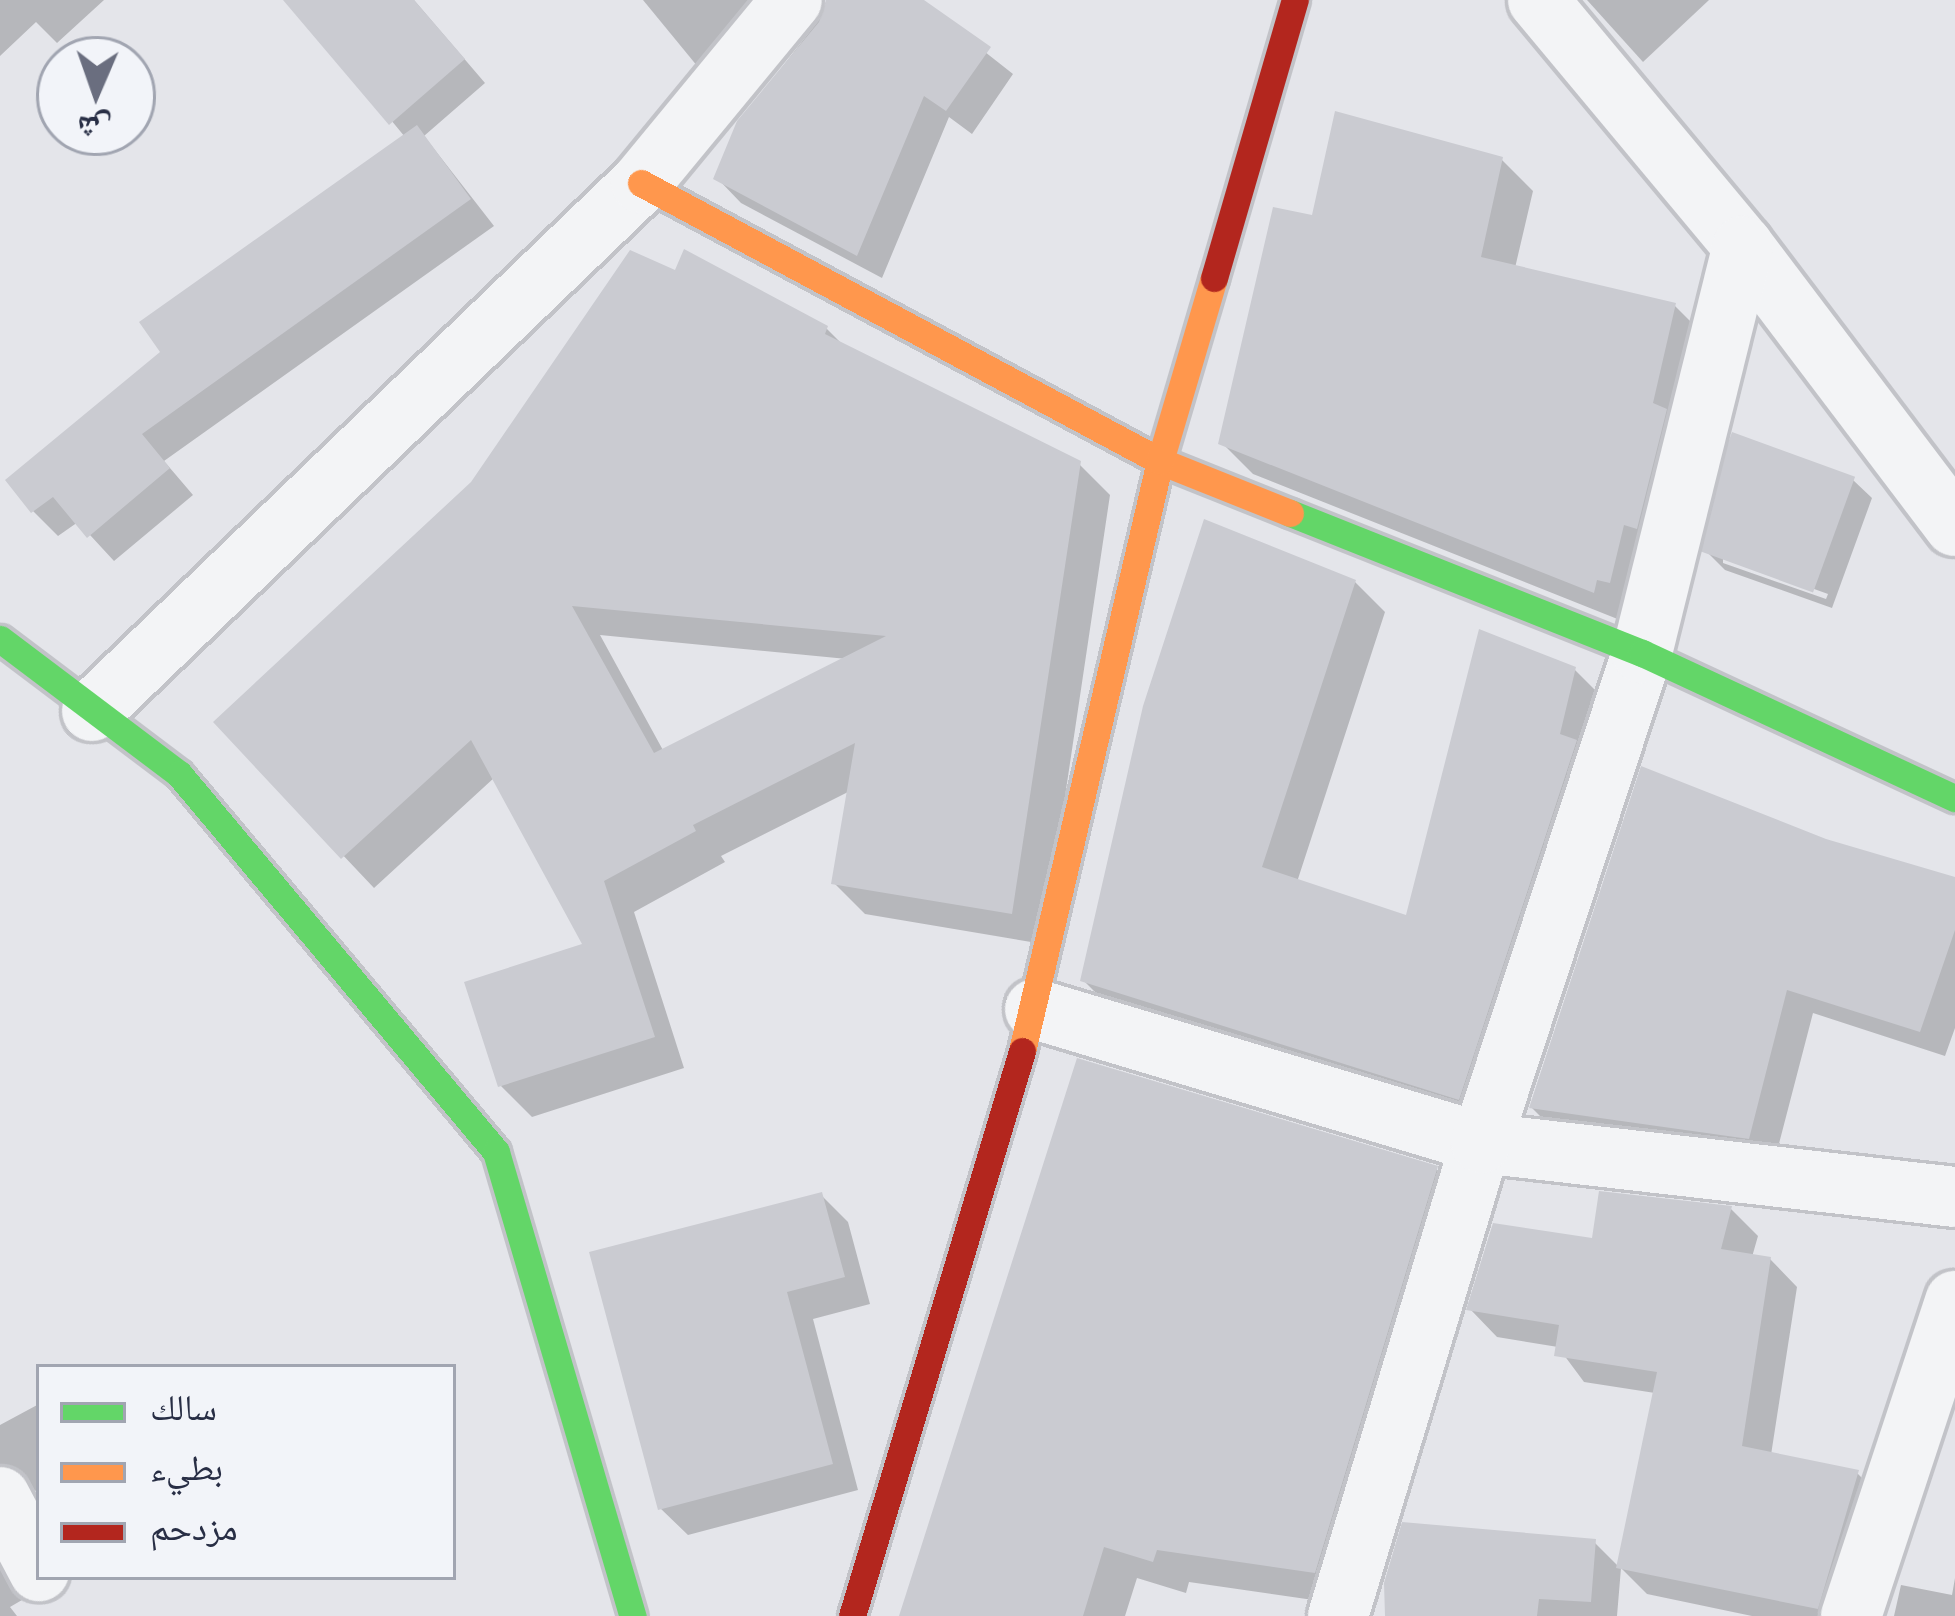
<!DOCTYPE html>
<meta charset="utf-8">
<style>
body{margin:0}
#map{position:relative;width:1955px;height:1616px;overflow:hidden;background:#e4e5ea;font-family:Manrope,"Noto Naskh Arabic",sans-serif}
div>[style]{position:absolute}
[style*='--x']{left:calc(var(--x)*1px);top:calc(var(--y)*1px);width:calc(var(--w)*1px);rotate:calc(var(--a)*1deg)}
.shadow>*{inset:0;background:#0003}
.building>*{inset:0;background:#cacbd1;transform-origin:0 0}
.roads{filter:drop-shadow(3px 0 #c2c3c8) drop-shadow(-3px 0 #c2c3c8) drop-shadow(0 3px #c2c3c8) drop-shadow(0 -3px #c2c3c8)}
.street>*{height:60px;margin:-30px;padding:0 30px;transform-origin:30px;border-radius:30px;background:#f3f4f6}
.fast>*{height:27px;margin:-13.5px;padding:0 13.5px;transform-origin:13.5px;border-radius:13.5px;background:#63d668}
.slow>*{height:27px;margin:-13.5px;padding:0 13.5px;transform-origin:13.5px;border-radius:13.5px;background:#ff974d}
.jam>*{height:27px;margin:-13.5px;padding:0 13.5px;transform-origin:13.5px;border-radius:13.5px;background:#b3261e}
span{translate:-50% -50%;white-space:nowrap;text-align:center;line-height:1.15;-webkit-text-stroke:9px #f2f4f9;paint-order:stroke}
.legend{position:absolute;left:36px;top:1364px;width:420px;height:216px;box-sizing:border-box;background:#f2f4f9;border:3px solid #a1a5b1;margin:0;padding:15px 21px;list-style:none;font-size:36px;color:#282e45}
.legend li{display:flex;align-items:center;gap:24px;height:60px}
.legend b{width:60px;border:3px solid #a1a5b1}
.north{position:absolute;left:36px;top:36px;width:120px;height:120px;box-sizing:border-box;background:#f2f4f9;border:3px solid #a1a5b1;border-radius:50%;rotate:182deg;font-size:33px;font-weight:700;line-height:48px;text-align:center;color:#282e45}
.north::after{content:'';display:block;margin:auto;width:42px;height:54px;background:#6a6e7f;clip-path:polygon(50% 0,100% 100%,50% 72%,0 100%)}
</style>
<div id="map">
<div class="shadow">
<div style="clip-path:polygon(0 0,104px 0,57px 43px,36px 22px,0 56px)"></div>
<div style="clip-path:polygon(292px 0,414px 0,485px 83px,424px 136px,494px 226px,164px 461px,193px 495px,114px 561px,78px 522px,58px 536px,33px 511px,164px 352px,405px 137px)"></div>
<div style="clip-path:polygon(643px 0,795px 0,698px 67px)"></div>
<div style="clip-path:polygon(834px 0,919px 0,1013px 74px,972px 134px,949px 117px,882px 278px,741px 203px,717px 178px,740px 122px)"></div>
<div style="clip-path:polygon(1587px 0,1709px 0,1643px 62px)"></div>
<div style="clip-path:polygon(1502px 160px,1533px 191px,1515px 268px,1675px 306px,1706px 337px,1625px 622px,1253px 474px,1222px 443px,1315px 219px)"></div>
<div style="clip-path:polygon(evenodd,826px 328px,847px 349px,1079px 464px,1110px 495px,1043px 944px,865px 914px,834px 883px,850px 791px,721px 856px,725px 862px,634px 912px,684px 1068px,532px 1117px,501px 1086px,587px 945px,495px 777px,374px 888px,217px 722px,826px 328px,600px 635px,847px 659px,664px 752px,600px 635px)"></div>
<div style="clip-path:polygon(evenodd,1853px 480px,1872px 498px,1832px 608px,1725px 570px,1706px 551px,1853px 480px,1723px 556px,1828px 594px,1826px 599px,1723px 563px,1723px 556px)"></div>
<div style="clip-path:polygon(1355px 582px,1385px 612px,1297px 882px,1408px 919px,1575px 670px,1605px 700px,1489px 1128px,1113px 1010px,1083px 980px)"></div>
<div style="clip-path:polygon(1825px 842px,1955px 880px,1955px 1028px,1945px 1056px,1813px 1013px,1774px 1163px,1557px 1133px,1532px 1108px)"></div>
<div style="clip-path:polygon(1436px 1169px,1470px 1202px,1348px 1605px,1189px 1582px,1186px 1593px,1137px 1578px,1125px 1616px,902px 1616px)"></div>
<div style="clip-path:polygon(821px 1195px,848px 1222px,870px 1304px,813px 1319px,858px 1490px,688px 1535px,660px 1508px)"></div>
<div style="clip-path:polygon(1731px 1209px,1758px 1236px,1752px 1257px,1770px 1259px,1797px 1287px,1771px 1455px,1857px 1473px,1884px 1500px,1850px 1616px,1752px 1616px,1647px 1594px,1621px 1568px,1617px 1616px,1388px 1616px,1594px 1542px,1620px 1568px,1655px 1393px,1584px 1382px,1558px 1347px,1497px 1337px,1470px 1309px,1595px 1241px)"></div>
<div style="clip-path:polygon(39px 1404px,39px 1493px,25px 1484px,0 1498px,0 1425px)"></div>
<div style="clip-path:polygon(0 1560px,22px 1600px,10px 1607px,17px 1616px,0 1616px)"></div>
<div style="clip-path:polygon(1955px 1578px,1955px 1616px,1894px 1616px,1901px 1585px,1952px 1595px)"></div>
</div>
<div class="building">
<div style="clip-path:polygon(283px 0,414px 0,465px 59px,389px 125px)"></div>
<div style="clip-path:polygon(826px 0,924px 0,991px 47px,946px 111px,924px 96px,857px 256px,713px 179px,737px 121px,819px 22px)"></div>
<div style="clip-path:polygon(1335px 111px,1503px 157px,1481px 257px,1676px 303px,1653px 403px,1667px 409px,1637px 529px,1624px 525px,1610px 583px,1597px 580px,1594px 593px,1218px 444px,1273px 207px,1312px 215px)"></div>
<div style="clip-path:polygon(417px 125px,471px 199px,142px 434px,170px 468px,87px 538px,53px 497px,31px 513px,5px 480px,160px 352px,139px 322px)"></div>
<div style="clip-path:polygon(evenodd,684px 249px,828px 326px,825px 334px,1081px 461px,1012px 914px,831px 884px,855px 743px,693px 825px,696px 831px,604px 881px,655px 1037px,498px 1087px,464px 982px,582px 944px,471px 740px,341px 859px,213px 722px,471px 482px,630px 250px,675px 270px,684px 249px,572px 606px,886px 636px,654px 753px,572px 606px)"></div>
<div style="left:1732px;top:432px;width:131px;height:123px;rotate:20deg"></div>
<div style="clip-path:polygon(1204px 519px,1356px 580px,1262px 867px,1406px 915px,1479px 629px,1576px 667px,1560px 734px,1577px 740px,1459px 1100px,1080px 981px,1143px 706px)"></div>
<div style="clip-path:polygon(1641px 766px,1826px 839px,1955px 877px,1955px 930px,1920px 1032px,1787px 990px,1749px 1139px,1529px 1108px)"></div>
<div style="clip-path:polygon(1077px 1058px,1438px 1166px,1315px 1573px,1157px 1550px,1153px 1562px,1104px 1547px,1083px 1616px,899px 1616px)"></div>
<div style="clip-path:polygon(1599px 1191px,1732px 1206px,1721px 1249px,1771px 1257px,1742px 1446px,1859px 1470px,1818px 1609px,1616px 1568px,1657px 1372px,1554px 1356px,1559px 1325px,1466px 1310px,1493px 1223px,1592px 1238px)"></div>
<div style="clip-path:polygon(822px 1192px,845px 1277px,787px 1292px,833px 1464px,658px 1510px,589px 1252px)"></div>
<div style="clip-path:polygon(1402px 1522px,1596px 1539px,1591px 1602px,1539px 1599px,1537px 1616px,1385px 1616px,1384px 1583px)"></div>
</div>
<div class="roads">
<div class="street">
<div style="--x:1538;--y:0;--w:320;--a:50.2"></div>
<div style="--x:1743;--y:246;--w:351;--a:52.9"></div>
<div style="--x:92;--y:711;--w:762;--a:-43.88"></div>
<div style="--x:641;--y:183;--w:237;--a:-50.5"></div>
<div style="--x:1035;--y:1009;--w:466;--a:16.7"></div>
<div style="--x:1481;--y:1143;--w:477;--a:6.5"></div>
<div style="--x:0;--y:1497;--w:84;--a:62.2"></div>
<div style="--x:1338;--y:1616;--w:494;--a:-73.2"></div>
<div style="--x:1481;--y:1143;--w:516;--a:-71.81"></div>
<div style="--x:1642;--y:653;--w:419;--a:-76.1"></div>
<div style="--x:1851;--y:1616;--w:332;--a:-71.7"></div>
</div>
<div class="fast">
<div style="--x:1290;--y:513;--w:379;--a:21.7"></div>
<div style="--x:1642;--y:653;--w:345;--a:24.9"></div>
<div style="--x:0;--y:639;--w:224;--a:37"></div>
<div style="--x:179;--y:774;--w:493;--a:50"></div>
<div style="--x:496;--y:1152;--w:484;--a:73.6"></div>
</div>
<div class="slow">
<div style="--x:641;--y:183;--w:589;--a:28.18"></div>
<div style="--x:1160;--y:461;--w:140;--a:21.8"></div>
<div style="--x:1022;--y:1051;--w:606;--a:-76.84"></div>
<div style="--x:1160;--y:461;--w:191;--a:-73.6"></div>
</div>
<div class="jam">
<div style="--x:1214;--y:278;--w:290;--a:-73.8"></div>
<div style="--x:852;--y:1616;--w:590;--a:-73.25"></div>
</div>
</div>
<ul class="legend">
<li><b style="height:15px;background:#63d668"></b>سالك</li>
<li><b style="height:15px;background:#ff974d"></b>بطيء</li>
<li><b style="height:15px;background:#b3261e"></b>مزدحم</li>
</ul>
<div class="north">ش</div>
</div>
